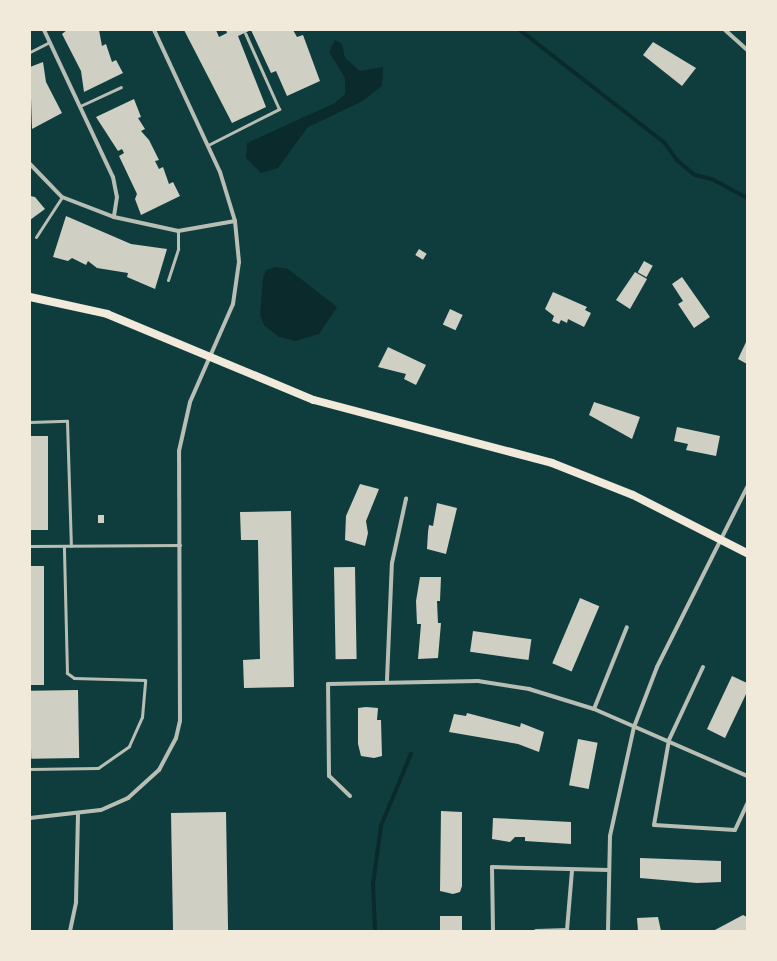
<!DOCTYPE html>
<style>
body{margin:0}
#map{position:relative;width:777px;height:961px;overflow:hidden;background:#0f3d3e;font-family:Rubik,sans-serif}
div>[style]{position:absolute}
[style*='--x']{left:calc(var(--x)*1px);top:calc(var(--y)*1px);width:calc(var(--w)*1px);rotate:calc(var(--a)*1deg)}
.water>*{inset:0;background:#0a2a2b}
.stream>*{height:3.5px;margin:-1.75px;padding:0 1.75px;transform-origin:1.75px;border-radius:1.75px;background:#0a2a2b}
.building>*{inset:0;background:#cfcfc3;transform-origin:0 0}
.service>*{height:3px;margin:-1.5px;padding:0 1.5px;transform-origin:1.5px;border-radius:1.5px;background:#b8beb3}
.minor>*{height:4px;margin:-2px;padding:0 2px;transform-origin:2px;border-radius:2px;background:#b8beb3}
.secondary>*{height:8px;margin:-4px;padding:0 4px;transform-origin:4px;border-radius:4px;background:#f1e9da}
span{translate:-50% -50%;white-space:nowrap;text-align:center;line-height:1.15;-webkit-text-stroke:4px #f1e9da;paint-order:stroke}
.frame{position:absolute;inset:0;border:31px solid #f1e9da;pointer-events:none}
</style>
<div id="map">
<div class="water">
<div style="clip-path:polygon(335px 40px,342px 44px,345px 58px,360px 71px,383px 67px,382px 86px,361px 102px,308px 127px,278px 168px,261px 173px,246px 158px,247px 143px,335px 103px,345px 94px,345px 78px,329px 52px)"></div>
<div style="clip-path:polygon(276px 267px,288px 269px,337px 307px,319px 334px,295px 341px,279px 337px,264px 325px,260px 315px,263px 278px,266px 270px)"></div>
</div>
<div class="stream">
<div style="--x:520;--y:30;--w:184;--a:37.9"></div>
<div style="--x:665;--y:143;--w:22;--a:54"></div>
<div style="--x:678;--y:161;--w:22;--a:39"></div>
<div style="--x:695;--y:175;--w:17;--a:13"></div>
<div style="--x:712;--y:179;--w:40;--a:28"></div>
<div style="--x:375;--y:931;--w:47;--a:-92.4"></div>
<div style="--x:373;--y:884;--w:59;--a:-82.1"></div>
<div style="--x:381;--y:826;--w:78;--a:-67.4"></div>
</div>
<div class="building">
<div style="clip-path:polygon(67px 30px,99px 30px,102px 46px,106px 44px,112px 62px,116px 60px,123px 73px,84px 92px,81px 71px,62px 34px)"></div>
<div style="clip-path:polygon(184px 30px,216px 30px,219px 37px,227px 33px,226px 30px,293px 30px,297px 37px,303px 35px,320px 81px,287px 96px,276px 71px,271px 73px,251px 30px,238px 36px,266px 107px,232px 123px)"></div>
<div style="clip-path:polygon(653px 42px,696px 68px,682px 86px,643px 55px)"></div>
<div style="clip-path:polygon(43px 62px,46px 82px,62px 113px,32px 129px,30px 67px)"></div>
<div style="clip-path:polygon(134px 99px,141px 117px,138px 118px,145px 129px,141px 131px,149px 140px,159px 160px,155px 161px,159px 169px,163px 167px,169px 184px,173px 182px,180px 196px,141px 215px,135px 199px,137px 194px,119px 156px,124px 153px,122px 149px,118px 151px,96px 117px)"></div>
<div style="clip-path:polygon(30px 196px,35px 197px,45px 209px,30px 220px)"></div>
<div style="clip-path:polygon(66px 216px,131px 244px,167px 249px,155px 289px,127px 277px,128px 273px,97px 268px,88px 261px,86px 265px,72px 258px,68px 261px,53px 257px)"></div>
<div style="left:419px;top:249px;width:9px;height:7px;rotate:32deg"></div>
<div style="left:644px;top:261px;width:10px;height:13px;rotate:29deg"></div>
<div style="clip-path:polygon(635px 272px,647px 279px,630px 309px,616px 300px)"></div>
<div style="clip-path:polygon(682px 277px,710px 317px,694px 328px,678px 304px,683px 301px,672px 284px)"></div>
<div style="clip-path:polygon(553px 292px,587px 307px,585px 310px,591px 313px,584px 327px,568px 319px,567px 323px,561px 320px,559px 324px,552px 321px,554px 316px,545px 309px)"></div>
<div style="left:450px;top:309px;width:14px;height:17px;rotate:25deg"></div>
<div style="clip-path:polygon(747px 340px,747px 364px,738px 359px)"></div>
<div style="clip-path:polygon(388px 347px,426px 365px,416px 385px,404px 379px,406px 374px,378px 367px)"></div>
<div style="clip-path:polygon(594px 402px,640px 417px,632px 439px,589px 415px)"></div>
<div style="clip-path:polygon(677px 427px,720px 436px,716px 456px,686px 450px,688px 444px,674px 441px)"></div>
<div style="left:30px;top:436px;width:18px;height:94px"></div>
<div style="clip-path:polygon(360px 484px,379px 489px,366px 521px,368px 533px,365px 546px,345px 540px,346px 516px)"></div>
<div style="clip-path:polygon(437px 503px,457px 508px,446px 554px,427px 549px,428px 532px,429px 525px,433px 526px)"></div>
<div style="clip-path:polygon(291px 511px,294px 687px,244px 688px,243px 660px,260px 659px,258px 540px,241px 540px,240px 512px)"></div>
<div style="left:98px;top:515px;width:6px;height:8px"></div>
<div style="left:30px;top:566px;width:14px;height:119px"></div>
<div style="left:355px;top:567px;width:92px;height:21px;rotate:89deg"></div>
<div style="clip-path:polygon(420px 577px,441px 577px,440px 601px,437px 601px,438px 623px,441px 623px,438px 658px,418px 659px,421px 624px,417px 624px,416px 601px)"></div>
<div style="left:580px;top:598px;width:21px;height:71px;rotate:23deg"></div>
<div style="left:473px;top:631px;width:59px;height:21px;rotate:8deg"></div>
<div style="clip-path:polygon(732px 676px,747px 683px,747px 692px,725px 738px,707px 729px)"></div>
<div style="left:78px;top:690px;width:68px;height:48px;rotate:89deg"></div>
<div style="clip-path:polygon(366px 707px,378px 708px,377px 720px,381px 720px,382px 756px,374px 758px,361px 756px,358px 744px,358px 708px)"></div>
<div style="clip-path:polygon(467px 713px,520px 727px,521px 723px,544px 732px,539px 752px,518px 744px,449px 732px,454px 714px,466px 716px)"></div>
<div style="left:578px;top:739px;width:20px;height:47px;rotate:11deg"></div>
<div style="clip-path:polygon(441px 811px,462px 812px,462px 886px,460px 892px,453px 894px,440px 891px)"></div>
<div style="left:226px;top:812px;width:119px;height:55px;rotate:89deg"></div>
<div style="clip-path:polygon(493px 818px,571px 822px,571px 844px,525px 841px,525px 837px,515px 837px,510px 842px,492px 839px)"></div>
<div style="clip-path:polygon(640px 858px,721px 861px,721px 882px,697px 883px,640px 878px)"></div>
<div style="clip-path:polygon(743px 915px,747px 917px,747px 931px,713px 931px)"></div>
<div style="left:440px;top:916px;width:22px;height:15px"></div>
<div style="clip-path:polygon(658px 917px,661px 931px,638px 931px,637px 918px)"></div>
</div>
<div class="service">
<div style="--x:30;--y:52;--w:22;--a:-27"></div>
<div style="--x:80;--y:106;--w:45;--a:-24.9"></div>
<div style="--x:208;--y:145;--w:80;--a:-26.9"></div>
<div style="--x:279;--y:109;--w:83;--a:-114.1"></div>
<div style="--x:36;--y:237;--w:48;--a:-57"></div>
<div style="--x:168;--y:280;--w:33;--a:-72"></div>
<div style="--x:178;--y:249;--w:18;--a:-90"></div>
<div style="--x:30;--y:422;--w:37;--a:-2"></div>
<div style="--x:67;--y:421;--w:125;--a:88.2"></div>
<div style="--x:30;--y:546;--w:150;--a:-0.4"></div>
<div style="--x:30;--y:769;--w:68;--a:-0.8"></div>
<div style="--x:98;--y:768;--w:38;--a:-35"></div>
<div style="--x:129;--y:746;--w:32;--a:-66"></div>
<div style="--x:142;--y:717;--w:37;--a:-85"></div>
<div style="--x:145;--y:680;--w:71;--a:-178.4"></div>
<div style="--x:74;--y:678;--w:9;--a:-144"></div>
<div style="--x:67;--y:673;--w:127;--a:-91.4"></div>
</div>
<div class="minor">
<div style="--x:44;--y:30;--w:162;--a:64.9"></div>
<div style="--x:113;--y:177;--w:20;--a:79"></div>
<div style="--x:117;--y:197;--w:20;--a:99"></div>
<div style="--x:725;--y:30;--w:30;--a:42"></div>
<div style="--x:30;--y:164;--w:46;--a:45.9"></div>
<div style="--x:62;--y:197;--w:56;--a:21"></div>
<div style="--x:114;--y:217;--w:66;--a:12.3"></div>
<div style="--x:178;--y:231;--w:58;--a:-10"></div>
<div style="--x:703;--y:667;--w:81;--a:115"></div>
<div style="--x:669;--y:740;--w:86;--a:100"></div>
<div style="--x:654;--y:825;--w:81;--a:3.5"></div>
<div style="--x:735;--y:830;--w:29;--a:-65"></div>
<div style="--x:387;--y:680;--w:117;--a:-87.6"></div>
<div style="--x:392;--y:563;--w:66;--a:-77.7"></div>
<div style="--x:594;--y:709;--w:88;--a:-68.1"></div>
<div style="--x:350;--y:796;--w:29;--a:-136"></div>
<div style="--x:329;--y:776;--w:92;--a:-90.6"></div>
<div style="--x:328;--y:684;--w:150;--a:-1.1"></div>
<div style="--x:478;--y:681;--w:52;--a:8.9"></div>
<div style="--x:529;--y:689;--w:68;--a:17.1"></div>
<div style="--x:594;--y:709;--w:167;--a:23.6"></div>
<div style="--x:30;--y:818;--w:71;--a:-6.4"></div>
<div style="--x:101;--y:810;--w:30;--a:-24"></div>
<div style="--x:128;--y:798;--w:42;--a:-42.1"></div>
<div style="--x:159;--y:770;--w:36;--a:-62"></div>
<div style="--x:176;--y:738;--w:17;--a:-77"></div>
<div style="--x:180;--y:721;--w:270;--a:-90.2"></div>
<div style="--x:179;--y:451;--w:50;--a:-77.3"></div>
<div style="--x:190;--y:402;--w:107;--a:-66.3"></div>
<div style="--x:233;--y:304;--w:42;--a:-81.9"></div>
<div style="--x:239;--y:262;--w:41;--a:-95.6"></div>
<div style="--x:235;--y:221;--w:51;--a:-107"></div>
<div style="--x:220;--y:172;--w:157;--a:-114.9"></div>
<div style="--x:70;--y:931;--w:30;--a:-78"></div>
<div style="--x:76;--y:902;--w:87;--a:-88.7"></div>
<div style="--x:493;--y:931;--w:64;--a:-90.9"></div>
<div style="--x:492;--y:867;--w:117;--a:1.5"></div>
<div style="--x:536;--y:931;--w:31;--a:-2"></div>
<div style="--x:567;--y:930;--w:60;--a:-85.2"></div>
<div style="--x:608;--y:931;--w:95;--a:-88.8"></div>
<div style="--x:610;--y:836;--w:112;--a:-77.6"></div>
<div style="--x:634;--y:727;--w:64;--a:-69"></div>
<div style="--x:657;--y:667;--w:201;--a:-63.4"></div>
</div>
<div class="secondary">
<div style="--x:30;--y:297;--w:79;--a:12.4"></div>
<div style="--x:107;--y:314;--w:224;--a:22.6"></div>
<div style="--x:314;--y:400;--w:246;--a:14.8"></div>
<div style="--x:552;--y:463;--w:87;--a:21.6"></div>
<div style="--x:633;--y:495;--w:128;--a:27"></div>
</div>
<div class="frame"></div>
</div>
